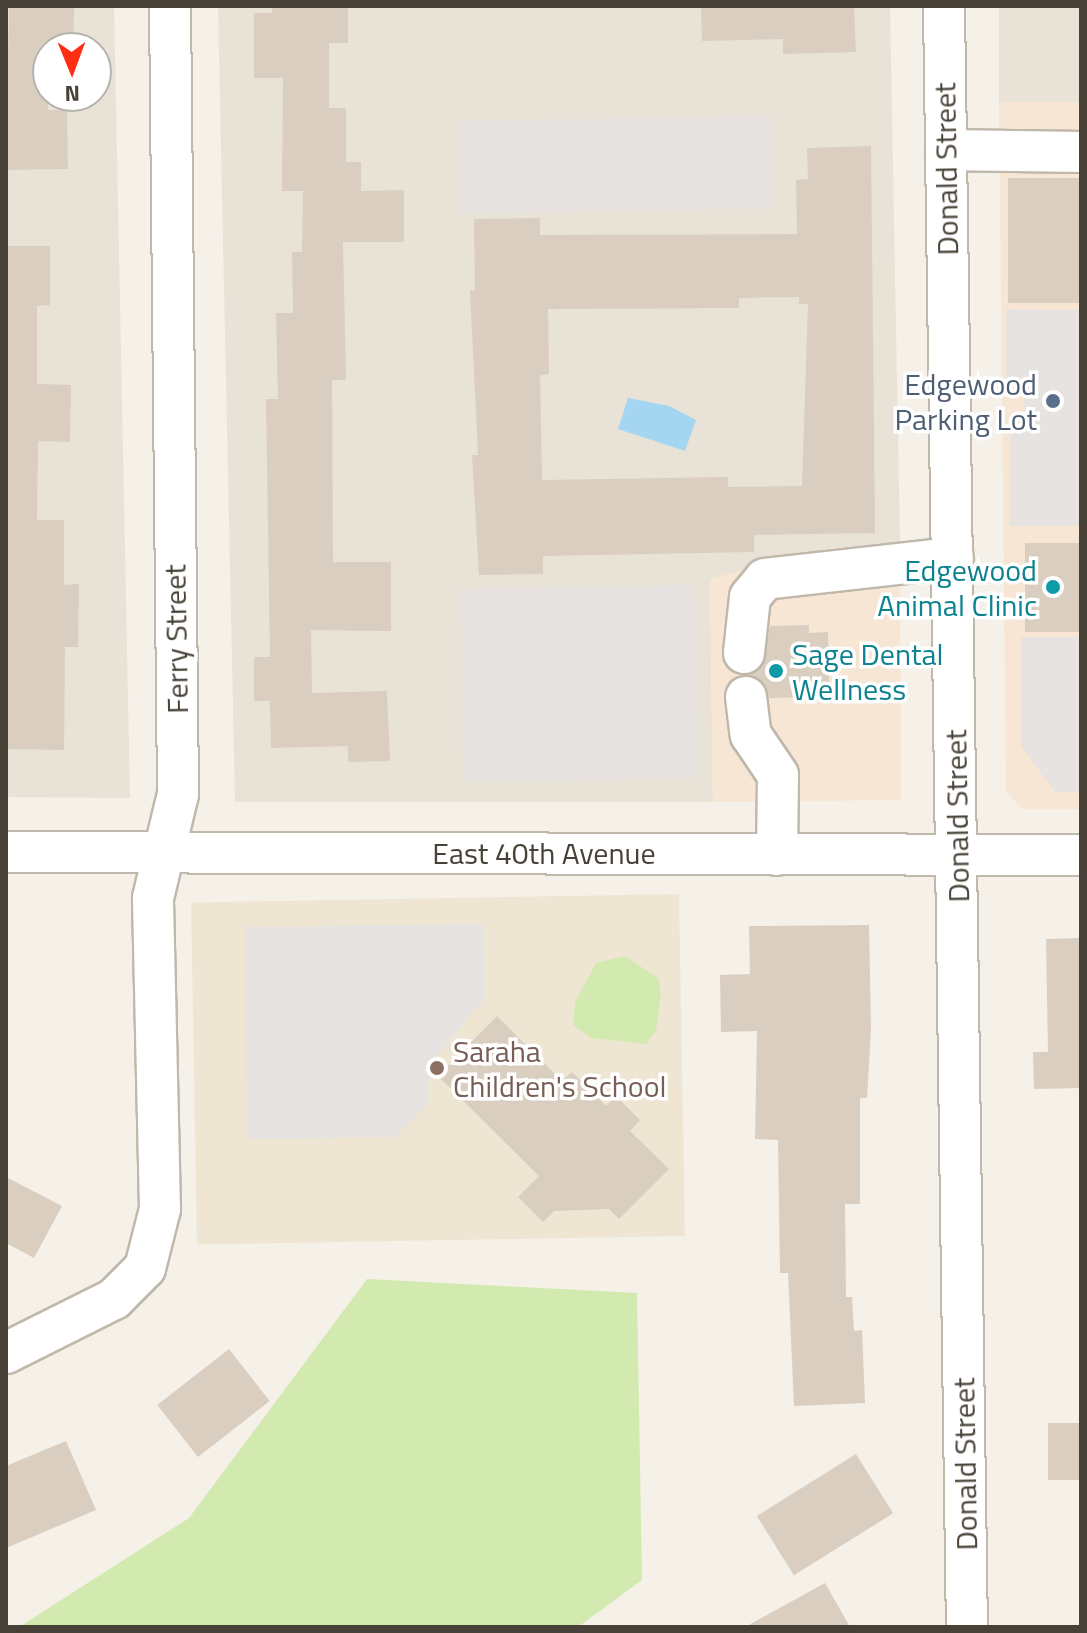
<!DOCTYPE html>
<style>
body{margin:0}
#map{position:relative;width:1087px;height:1633px;overflow:hidden;background:#f5f0e8;font-family:"Titillium Web",sans-serif}
div>[style]{position:absolute}
[style*='--x']{left:calc(var(--x)*1px);top:calc(var(--y)*1px);width:calc(var(--w)*1px);rotate:calc(var(--a)*1deg)}
.residential>*{inset:0;background:#e9e2d6;transform-origin:0 0}
.commercial>*{inset:0;background:#f7e6d3}
.education>*{inset:0;background:#eee5d2;transform-origin:0 0}
.green>*{inset:0;background:#d2eab0}
.parking>*{inset:0;background:#e6e3e0;transform-origin:0 0}
.water>*{inset:0;background:#a4d6f2}
.building>*{inset:0;background:#dacec0;transform-origin:0 0}
.roads{filter:drop-shadow(2px 0 #c0b8ab) drop-shadow(-2px 0 #c0b8ab) drop-shadow(0 2px #c0b8ab) drop-shadow(0 -2px #c0b8ab)}
.minor>*{height:40px;margin:-20px;padding:0 20px;transform-origin:20px;border-radius:20px;background:#fff}
.dots>*{width:22px;height:22px;translate:-50% -50%;box-sizing:border-box;border:4px solid #fff;border-radius:50%}
span{translate:-50% -50%;white-space:nowrap;text-align:center;line-height:1.15;-webkit-text-stroke:7px #fff;paint-order:stroke}
.street-label{font-size:30px;color:#484137}
.service-label{font-size:30px;color:#4e5e75}
.right{translate:-100% -50%;text-align:right}
.culture-label{font-size:30px;color:#0d838f}
.left{translate:0 -50%;text-align:left}
.education-label{font-size:30px;color:#785e54}
.frame{position:absolute;inset:0;border:8px solid #484137;pointer-events:none}
.north{position:absolute;left:32px;top:32px;width:80px;height:80px;box-sizing:border-box;background:#fff;border:2px solid #b6b3af;border-radius:50%;rotate:179deg;font-size:22px;font-weight:700;line-height:32px;text-align:center;color:#484137}
.north::after{content:'';display:block;margin:auto;width:28px;height:36px;background:#fe2e15;clip-path:polygon(50% 0,100% 100%,50% 72%,0 100%)}
</style>
<div id="map">
<div class="residential">
<div style="clip-path:polygon(evenodd,6px 6px,114px 6px,130px 798px,6px 797px,6px 6px,48px 48px,96px 48px,96px 96px,48px 96px,48px 48px)"></div>
<div style="clip-path:polygon(218px 6px,890px 6px,900px 543px,831px 548px,710px 579px,713px 802px,235px 802px)"></div>
<div style="left:999px;top:6px;width:82px;height:96px"></div>
</div>
<div class="commercial">
<div style="clip-path:polygon(999px 102px,1081px 102px,1081px 809px,1022px 809px,1006px 791px)"></div>
<div style="clip-path:polygon(900px 543px,901px 800px,713px 802px,710px 579px,831px 548px)"></div>
</div>
<div class="education">
<div style="left:679px;top:894px;width:342px;height:488px;rotate:89deg"></div>
</div>
<div class="green">
<div style="clip-path:polygon(625px 956px,658px 978px,661px 993px,656px 1031px,646px 1044px,591px 1038px,573px 1025px,575px 1002px,596px 963px)"></div>
<div style="clip-path:polygon(367px 1279px,637px 1293px,642px 1580px,578px 1627px,19px 1627px,189px 1518px)"></div>
</div>
<div class="parking">
<div style="left:771px;top:116px;width:92px;height:313px;rotate:89deg"></div>
<div style="clip-path:polygon(1006px 309px,1081px 310px,1081px 526px,1009px 526px,1010px 419px,1024px 418px,1024px 384px,1006px 383px)"></div>
<div style="left:694px;top:585px;width:193px;height:234px;rotate:89deg"></div>
<div style="clip-path:polygon(1021px 637px,1081px 637px,1081px 792px,1055px 792px,1021px 746px)"></div>
<div style="clip-path:polygon(484px 924px,485px 999px,430px 1063px,429px 1102px,395px 1137px,247px 1139px,245px 927px)"></div>
</div>
<div class="water">
<div style="clip-path:polygon(628px 398px,669px 406px,696px 420px,685px 451px,618px 429px)"></div>
</div>
<div class="building">
<div style="clip-path:polygon(9px 6px,74px 6px,73px 45px,48px 48px,48px 110px,67px 110px,68px 169px,6px 170px)"></div>
<div style="clip-path:polygon(272px 6px,348px 6px,348px 43px,329px 43px,329px 108px,346px 108px,346px 162px,361px 162px,361px 191px,404px 190px,404px 242px,343px 242px,346px 380px,332px 380px,333px 562px,391px 562px,391px 631px,311px 630px,312px 693px,387px 691px,390px 761px,348px 762px,348px 746px,271px 748px,270px 701px,254px 701px,254px 657px,270px 657px,266px 399px,278px 399px,276px 313px,293px 313px,292px 252px,302px 252px,303px 191px,282px 191px,283px 78px,254px 78px,254px 13px,272px 13px)"></div>
<div style="clip-path:polygon(701px 6px,854px 6px,856px 52px,783px 54px,783px 39px,702px 41px)"></div>
<div style="clip-path:polygon(evenodd,871px 146px,875px 533px,754px 535px,754px 552px,543px 556px,543px 574px,479px 575px,472px 455px,478px 455px,470px 290px,475px 290px,474px 219px,540px 218px,540px 235px,797px 234px,796px 180px,808px 179px,807px 148px,871px 146px,799px 297px,799px 304px,808px 304px,802px 486px,728px 487px,728px 477px,542px 480px,540px 375px,549px 374px,548px 309px,739px 308px,739px 298px,799px 297px)"></div>
<div style="left:1081px;top:178px;width:125px;height:73px;rotate:90deg"></div>
<div style="clip-path:polygon(6px 246px,50px 246px,50px 305px,37px 306px,37px 384px,71px 385px,70px 442px,38px 441px,37px 520px,64px 520px,64px 585px,79px 584px,78px 647px,65px 647px,64px 750px,6px 749px)"></div>
<div style="left:1025px;top:543px;width:56px;height:89px"></div>
<div style="clip-path:polygon(809px 625px,809px 633px,828px 632px,829px 689px,810px 690px,810px 697px,769px 698px,764px 682px,749px 675px,763px 666px,770px 626px)"></div>
<div style="clip-path:polygon(869px 925px,871px 1029px,867px 1098px,860px 1098px,860px 1204px,845px 1204px,846px 1297px,852px 1297px,854px 1331px,862px 1330px,865px 1403px,794px 1406px,788px 1273px,780px 1273px,778px 1140px,755px 1139px,757px 1031px,721px 1032px,720px 975px,750px 974px,749px 926px)"></div>
<div style="clip-path:polygon(1081px 938px,1081px 1088px,1034px 1089px,1033px 1052px,1048px 1052px,1046px 939px)"></div>
<div style="clip-path:polygon(497px 1016px,562px 1081px,572px 1072px,606px 1106px,616px 1096px,640px 1120px,630px 1131px,669px 1169px,619px 1219px,609px 1209px,554px 1211px,543px 1222px,518px 1197px,539px 1176px,438px 1076px)"></div>
<div style="clip-path:polygon(6px 1177px,62px 1206px,34px 1258px,6px 1243px)"></div>
<div style="left:229px;top:1349px;width:66px;height:91px;rotate:52deg"></div>
<div style="left:1048px;top:1423px;width:33px;height:57px"></div>
<div style="clip-path:polygon(66px 1441px,96px 1510px,6px 1548px,6px 1466px)"></div>
<div style="left:856px;top:1454px;width:70px;height:117px;rotate:58deg"></div>
<div style="clip-path:polygon(825px 1583px,850px 1627px,745px 1627px)"></div>
</div>
<div class="roads">
<div class="minor">
<div style="--x:944;--y:6;--w:1621;--a:89.19"></div>
<div style="--x:946;--y:150;--w:135;--a:0.8"></div>
<div style="--x:744;--y:653;--w:56;--a:-83.9"></div>
<div style="--x:750;--y:597;--w:23;--a:-50"></div>
<div style="--x:765;--y:579;--w:189;--a:-6.4"></div>
<div style="--x:746;--y:697;--w:38;--a:83"></div>
<div style="--x:751;--y:735;--w:48;--a:56"></div>
<div style="--x:778;--y:775;--w:80;--a:90.7"></div>
<div style="--x:6;--y:852;--w:1075;--a:0.16"></div>
<div style="--x:6;--y:1353;--w:121;--a:-26.6"></div>
<div style="--x:114;--y:1299;--w:44;--a:-45"></div>
<div style="--x:145;--y:1268;--w:61;--a:-75.7"></div>
<div style="--x:160;--y:1209;--w:311;--a:-91.3"></div>
<div style="--x:153;--y:898;--w:107;--a:-76.5"></div>
<div style="--x:178;--y:794;--w:788;--a:-90.58"></div>
</div>
</div>
<div class="dots">
<div style="left:1053px;top:401px;background:#5c6f8a"></div>
<div style="left:1053px;top:587px;background:#0f9aa8"></div>
<div style="left:776px;top:671px;background:#0f9aa8"></div>
<div style="left:437px;top:1068px;background:#8d6e63"></div>
</div>
<div class="street-label">
<span style="left:946px;top:169px;rotate:-91deg">Donald Street</span>
<span style="left:176px;top:639px;rotate:-91deg">Ferry Street</span>
<span style="left:957px;top:816px;rotate:-91deg">Donald Street</span>
<span style="left:544px;top:853px">East 40th Avenue</span>
<span style="left:965px;top:1464px;rotate:-91deg">Donald Street</span>
</div>
<div class="service-label">
<span class="right" style="left:1037px;top:401px">Edgewood<br>Parking Lot</span>
</div>
<div class="culture-label">
<span class="right" style="left:1037px;top:587px">Edgewood<br>Animal Clinic</span>
<span class="left" style="left:792px;top:671px">Sage Dental<br>Wellness</span>
</div>
<div class="education-label">
<span class="left" style="left:453px;top:1068px">Saraha<br>Children's School</span>
</div>
<div class="frame"></div>
<div class="north">N</div>
</div>
